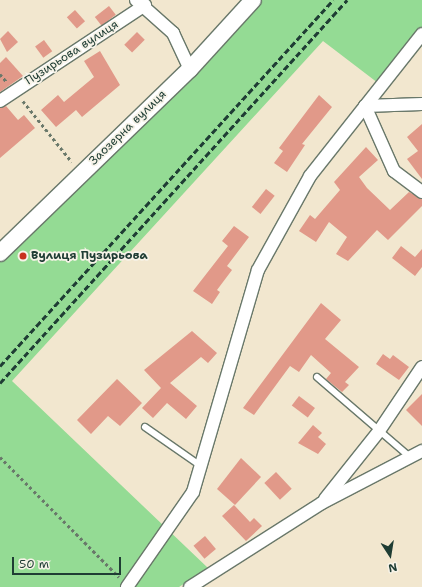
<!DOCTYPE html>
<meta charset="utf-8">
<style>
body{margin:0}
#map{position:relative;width:422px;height:587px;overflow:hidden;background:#f2e7cf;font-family:"Shantell Sans",sans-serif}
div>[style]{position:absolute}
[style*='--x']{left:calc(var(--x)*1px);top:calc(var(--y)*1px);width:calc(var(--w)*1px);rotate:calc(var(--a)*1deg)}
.green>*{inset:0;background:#94db94}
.building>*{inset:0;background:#e19989;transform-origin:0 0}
.path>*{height:2.5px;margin-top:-1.25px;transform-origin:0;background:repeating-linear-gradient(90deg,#69786a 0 3px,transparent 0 6px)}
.roads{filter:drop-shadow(1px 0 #69786a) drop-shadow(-1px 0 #69786a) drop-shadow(0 1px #69786a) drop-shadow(0 -1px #69786a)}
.service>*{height:6px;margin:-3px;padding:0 3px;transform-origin:3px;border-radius:3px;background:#fff}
.minor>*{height:12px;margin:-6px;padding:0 6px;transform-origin:6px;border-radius:6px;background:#fff}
.tertiary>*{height:16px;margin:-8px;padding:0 8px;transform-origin:8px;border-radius:8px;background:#fff}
.rail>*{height:3px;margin-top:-1.5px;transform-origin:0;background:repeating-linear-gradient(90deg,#1f3d34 0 6px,transparent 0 9px)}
.dots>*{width:11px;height:11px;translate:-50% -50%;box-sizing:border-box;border:2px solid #f7f3e8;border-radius:50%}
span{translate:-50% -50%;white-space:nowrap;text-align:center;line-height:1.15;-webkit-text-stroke:3.5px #f7f3e8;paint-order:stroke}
.street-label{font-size:12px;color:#1f3d34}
.poi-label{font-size:12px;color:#1f3d34;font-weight:700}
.left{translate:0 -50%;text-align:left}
.north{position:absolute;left:370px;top:535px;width:40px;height:40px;-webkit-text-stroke:3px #f7f3e8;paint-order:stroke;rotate:168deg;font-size:11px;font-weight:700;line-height:16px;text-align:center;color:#1f3d34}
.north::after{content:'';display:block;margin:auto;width:14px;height:18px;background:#1f3d34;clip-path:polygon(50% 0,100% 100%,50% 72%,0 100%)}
.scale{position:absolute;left:12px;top:557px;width:109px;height:18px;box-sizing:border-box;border:2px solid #1f3d34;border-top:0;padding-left:5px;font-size:12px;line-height:14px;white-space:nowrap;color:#1f3d34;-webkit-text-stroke:3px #f7f3e8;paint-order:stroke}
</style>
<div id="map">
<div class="green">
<div style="clip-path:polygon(253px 0,422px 0,422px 28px,378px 83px,323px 41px,12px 381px,208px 568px,179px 587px,0 587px,0 253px)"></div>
</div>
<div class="building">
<div style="left:109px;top:6px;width:11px;height:18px;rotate:52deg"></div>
<div style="left:75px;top:10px;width:15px;height:11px;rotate:48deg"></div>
<div style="clip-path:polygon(8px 31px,18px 42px,7px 52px,0 39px)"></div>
<div style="left:137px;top:32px;width:11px;height:18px;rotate:45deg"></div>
<div style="left:44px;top:40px;width:14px;height:11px;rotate:54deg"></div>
<div style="clip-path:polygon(100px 51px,120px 85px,82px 117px,76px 110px,56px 127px,41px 110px,58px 95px,64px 102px,94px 77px,84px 61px)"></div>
<div style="clip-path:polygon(6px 57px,23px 76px,0 92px,0 63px)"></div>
<div style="clip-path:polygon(319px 95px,332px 107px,302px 144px,305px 145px,287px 172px,274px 163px,283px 151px,279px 148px)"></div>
<div style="clip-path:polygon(6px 106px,18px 120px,24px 115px,35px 128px,0 158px,0 108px)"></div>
<div style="clip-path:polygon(422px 124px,422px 179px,407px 159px,418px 151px,407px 137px)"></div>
<div style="clip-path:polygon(366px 147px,378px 160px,359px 177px,367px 188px,390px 210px,409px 192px,422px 199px,422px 206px,388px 240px,377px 230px,348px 261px,336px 254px,347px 237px,329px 222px,316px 242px,299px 231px,310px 215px,315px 219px,340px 190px,334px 182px)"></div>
<div style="left:266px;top:189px;width:11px;height:23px;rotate:38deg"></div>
<div style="clip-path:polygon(234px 226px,249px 237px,227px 266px,232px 270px,217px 290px,220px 292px,212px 304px,193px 291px,228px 246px,222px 241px)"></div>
<div style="clip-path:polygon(401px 246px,415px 257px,422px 249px,422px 267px,415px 276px,392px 258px)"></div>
<div style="clip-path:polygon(321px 303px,341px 320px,325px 339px,359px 367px,345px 382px,349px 385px,342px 392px,326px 379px,331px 373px,311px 355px,299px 372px,290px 366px,254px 415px,243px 408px)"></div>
<div style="clip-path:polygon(192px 331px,217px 353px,208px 363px,201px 357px,170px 383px,197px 406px,186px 419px,167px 403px,153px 418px,142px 408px,161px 388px,144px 370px)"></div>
<div style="clip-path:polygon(383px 354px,390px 359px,393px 355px,409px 367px,399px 380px,376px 364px)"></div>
<div style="clip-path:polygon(117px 379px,142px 403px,120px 426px,108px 416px,91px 434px,77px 420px)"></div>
<div style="clip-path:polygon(422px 394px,422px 426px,406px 410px)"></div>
<div style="left:299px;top:396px;width:20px;height:12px;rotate:37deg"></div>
<div style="clip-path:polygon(313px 425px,322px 433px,318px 437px,326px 444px,318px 454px,298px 443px)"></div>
<div style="clip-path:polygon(241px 458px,261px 477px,235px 505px,217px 489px)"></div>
<div style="left:276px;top:472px;width:23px;height:16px;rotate:47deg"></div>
<div style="clip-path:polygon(234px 505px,250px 522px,254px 518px,262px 526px,246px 541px,222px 516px)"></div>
<div style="left:205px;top:536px;width:17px;height:15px;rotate:50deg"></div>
</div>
<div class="path">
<div style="--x:0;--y:74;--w:11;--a:49"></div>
<div style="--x:23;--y:101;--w:78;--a:51.2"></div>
<div style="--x:0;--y:457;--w:169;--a:45.2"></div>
</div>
<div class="roads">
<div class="service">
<div style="--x:317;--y:377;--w:123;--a:40.7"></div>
<div style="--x:145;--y:427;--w:68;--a:34.9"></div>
</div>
<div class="minor">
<div style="--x:136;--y:0;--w:50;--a:41.7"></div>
<div style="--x:173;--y:33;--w:40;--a:65"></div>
<div style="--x:0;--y:101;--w:174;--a:-33.5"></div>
<div style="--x:422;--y:104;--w:57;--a:178"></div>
<div style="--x:365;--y:106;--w:71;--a:66"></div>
<div style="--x:394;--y:171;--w:35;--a:37"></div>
<div style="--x:325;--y:499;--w:87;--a:-51.5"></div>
<div style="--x:379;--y:431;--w:77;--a:-56.1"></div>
<div style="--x:127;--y:587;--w:116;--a:-55.2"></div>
<div style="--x:193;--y:492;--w:231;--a:-73.7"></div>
<div style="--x:258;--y:270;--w:107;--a:-61"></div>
<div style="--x:310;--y:176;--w:181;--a:-51.7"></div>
<div style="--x:190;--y:587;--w:156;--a:-32.5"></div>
<div style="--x:322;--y:503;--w:113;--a:-27.5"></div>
</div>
<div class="tertiary">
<div style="--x:0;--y:253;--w:264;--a:-44.1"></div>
<div style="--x:190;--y:69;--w:93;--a:-47.6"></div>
</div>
</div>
<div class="rail">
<div style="--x:0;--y:366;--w:495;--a:-47.7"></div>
<div style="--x:0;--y:383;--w:517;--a:-47.82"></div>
</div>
<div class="dots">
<div style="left:23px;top:256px;background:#c8321e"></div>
</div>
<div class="street-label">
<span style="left:72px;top:53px;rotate:-33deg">Пузирьова вулиця</span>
<span style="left:128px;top:128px;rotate:-44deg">Заозерна вулиця</span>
</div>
<div class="poi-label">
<span class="left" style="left:31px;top:256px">Вулиця Пузирьова</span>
</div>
<div class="north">N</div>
<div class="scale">50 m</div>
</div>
